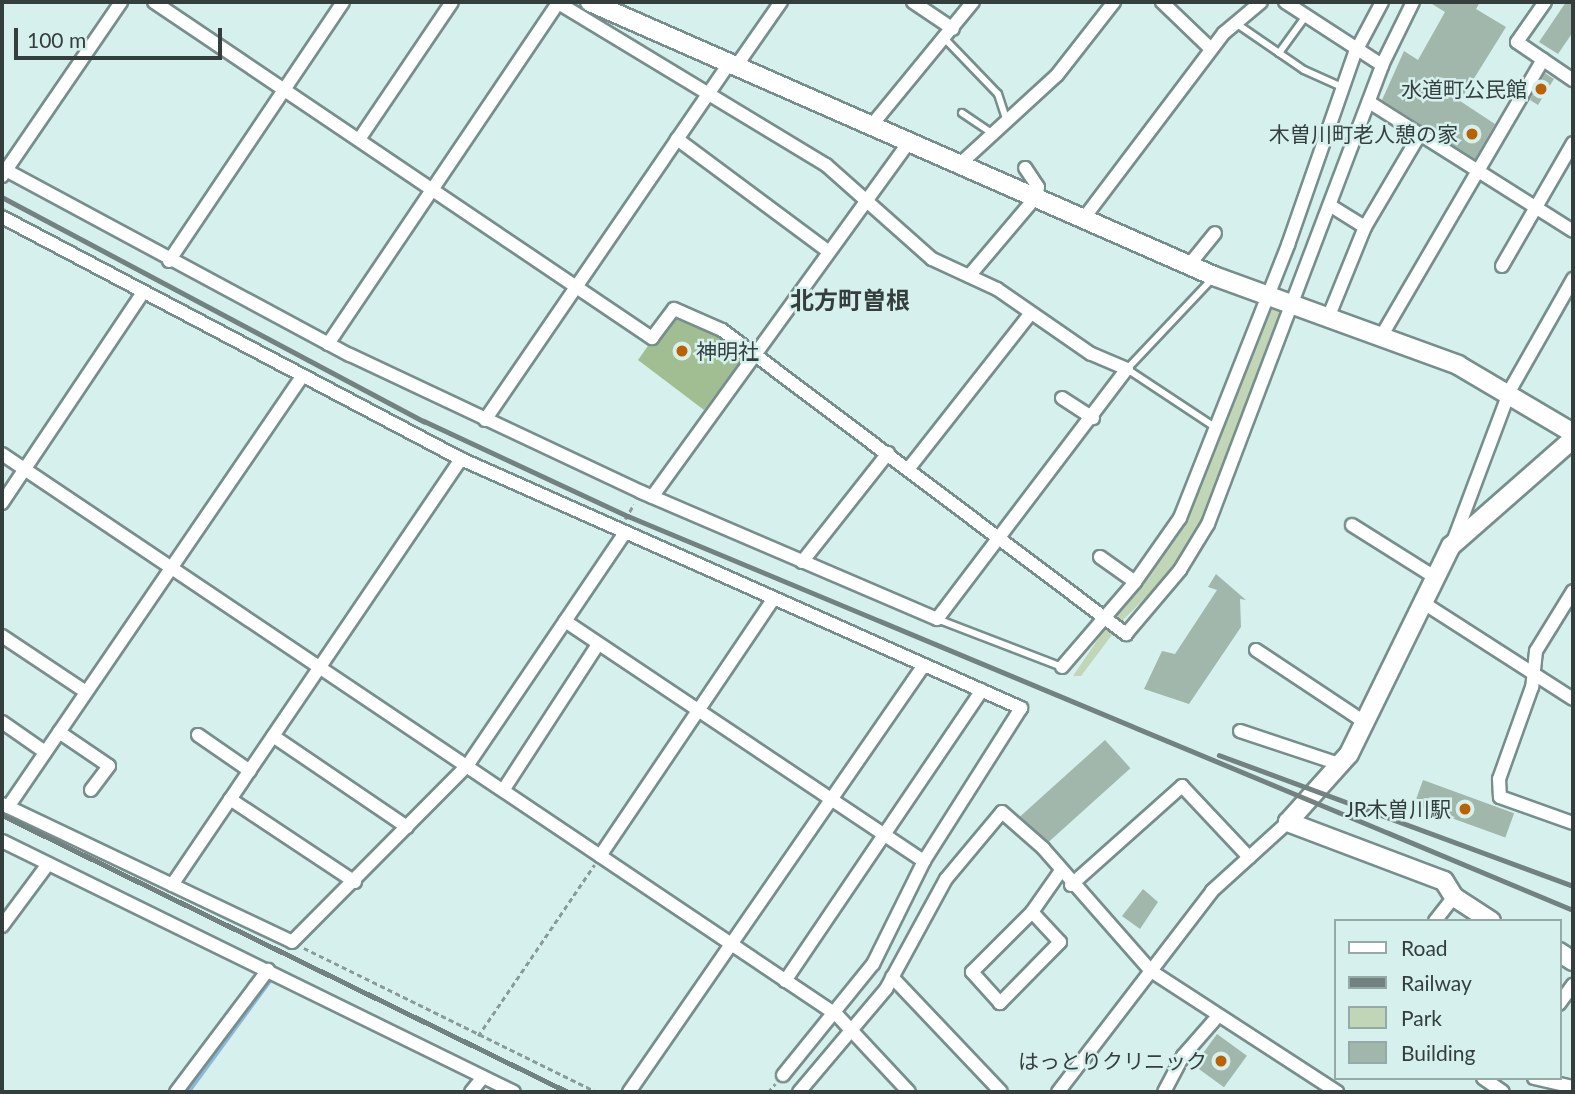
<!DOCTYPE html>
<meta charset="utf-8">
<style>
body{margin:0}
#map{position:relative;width:1575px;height:1094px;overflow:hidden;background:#d6f0ed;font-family:Lato,"Noto Sans JP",sans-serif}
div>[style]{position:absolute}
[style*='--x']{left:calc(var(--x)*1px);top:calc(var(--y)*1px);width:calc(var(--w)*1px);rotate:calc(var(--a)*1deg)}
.green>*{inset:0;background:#c1d6b7}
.forest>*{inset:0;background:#a1be92}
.stream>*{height:4.5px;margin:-2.25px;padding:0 2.25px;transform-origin:2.25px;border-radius:2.25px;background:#89b6d9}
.building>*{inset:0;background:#a2b7ac;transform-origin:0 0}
.path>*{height:2.5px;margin-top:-1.25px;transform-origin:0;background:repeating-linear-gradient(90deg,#889b99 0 5px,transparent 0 8.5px)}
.roads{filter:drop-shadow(2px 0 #778f8c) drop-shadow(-2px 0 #778f8c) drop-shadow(0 2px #778f8c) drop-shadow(0 -2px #778f8c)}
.lane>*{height:6px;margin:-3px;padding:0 3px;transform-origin:3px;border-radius:3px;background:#fff}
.street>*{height:12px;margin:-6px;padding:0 6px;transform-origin:6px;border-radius:6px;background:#fff}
.secondary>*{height:18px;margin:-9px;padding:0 9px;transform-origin:9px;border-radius:9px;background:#fff}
.rail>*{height:4.5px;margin:-2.25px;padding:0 2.25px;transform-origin:2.25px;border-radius:2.25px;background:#728281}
.dots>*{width:19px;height:19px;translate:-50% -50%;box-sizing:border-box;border:4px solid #d6f0ed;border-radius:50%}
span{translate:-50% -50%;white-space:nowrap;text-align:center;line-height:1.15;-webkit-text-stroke:5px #d6f0ed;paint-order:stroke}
.poi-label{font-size:21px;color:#343e3d}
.right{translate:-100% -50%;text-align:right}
.left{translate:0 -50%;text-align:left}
.quarter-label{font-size:24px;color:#343e3d;font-weight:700}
.frame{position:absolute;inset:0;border:4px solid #343e3d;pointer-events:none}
.legend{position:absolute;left:1334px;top:919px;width:228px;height:161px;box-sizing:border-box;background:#d6f0ed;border:2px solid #95a9a7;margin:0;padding:9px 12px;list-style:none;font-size:21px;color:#343e3d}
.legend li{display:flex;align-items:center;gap:14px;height:35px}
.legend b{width:35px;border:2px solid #95a9a7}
.scale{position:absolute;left:14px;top:28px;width:208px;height:32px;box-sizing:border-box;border:4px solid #343e3d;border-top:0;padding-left:9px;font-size:21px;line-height:24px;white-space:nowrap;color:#343e3d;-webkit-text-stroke:5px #d6f0ed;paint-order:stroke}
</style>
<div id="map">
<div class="green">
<div style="clip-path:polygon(1266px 296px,1292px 305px,1194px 550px,1124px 619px,1081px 676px,1073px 676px,1180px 518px)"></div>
</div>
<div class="forest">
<div style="clip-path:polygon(674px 309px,750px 349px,704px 410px,638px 360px)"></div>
</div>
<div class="stream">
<div style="--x:187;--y:1092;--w:140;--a:-53.7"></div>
</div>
<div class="building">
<div style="clip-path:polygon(1429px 2px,1480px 2px,1476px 9px,1506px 27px,1460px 101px,1495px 124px,1475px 159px,1382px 100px,1404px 51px,1418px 60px,1445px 12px)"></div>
<div style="clip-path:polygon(1566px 2px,1573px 2px,1573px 32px,1558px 54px,1539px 42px)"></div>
<div style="clip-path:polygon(1545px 73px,1554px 79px,1538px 105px,1530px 100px)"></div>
<div style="clip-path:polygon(1216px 574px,1246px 600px,1240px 599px,1241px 627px,1189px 704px,1144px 689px,1162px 651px,1175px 654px,1217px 590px,1208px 587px)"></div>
<div style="left:1105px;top:740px;width:38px;height:115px;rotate:48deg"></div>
<div style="left:1423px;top:780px;width:97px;height:26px;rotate:20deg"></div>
<div style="clip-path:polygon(1143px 889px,1158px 902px,1140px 929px,1122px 916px)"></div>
<div style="left:1217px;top:1034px;width:37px;height:39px;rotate:36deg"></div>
</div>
<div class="path">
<div style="--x:625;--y:519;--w:17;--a:-59"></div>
<div style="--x:304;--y:948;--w:326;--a:26.2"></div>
<div style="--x:478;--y:1036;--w:207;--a:-55.8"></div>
<div style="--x:768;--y:1092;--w:11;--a:-49"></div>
</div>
<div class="roads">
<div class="lane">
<div style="--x:1237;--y:24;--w:81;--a:34.5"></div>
<div style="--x:1304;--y:70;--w:44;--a:24.2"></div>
<div style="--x:945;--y:39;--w:76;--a:46.1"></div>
<div style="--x:998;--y:94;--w:28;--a:72"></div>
<div style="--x:1279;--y:53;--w:46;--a:-53.9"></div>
<div style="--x:962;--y:113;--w:36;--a:34"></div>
<div style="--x:1213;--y:278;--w:125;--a:133.4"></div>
<div style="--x:1127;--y:369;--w:107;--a:33.5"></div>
<div style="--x:937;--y:619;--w:134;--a:21"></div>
</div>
<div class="street">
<div style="--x:154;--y:2;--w:601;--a:34.01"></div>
<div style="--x:652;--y:338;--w:36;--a:-53"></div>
<div style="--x:674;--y:309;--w:52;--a:23.6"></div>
<div style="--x:722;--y:330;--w:506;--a:36.96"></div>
<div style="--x:1126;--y:634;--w:84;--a:-49.8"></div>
<div style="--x:1180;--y:570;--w:54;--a:-58.7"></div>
<div style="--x:1208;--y:524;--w:491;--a:-69.2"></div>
<div style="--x:1382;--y:65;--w:70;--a:-63.8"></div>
<div style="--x:913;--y:2;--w:48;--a:34"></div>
<div style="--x:1162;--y:2;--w:68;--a:43.8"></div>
<div style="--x:1285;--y:2;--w:116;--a:33"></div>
<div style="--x:1545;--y:2;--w:49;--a:125"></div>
<div style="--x:1517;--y:42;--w:68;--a:34.2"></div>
<div style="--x:737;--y:65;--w:77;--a:-55.1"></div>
<div style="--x:1369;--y:102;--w:241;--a:32.3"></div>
<div style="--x:871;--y:126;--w:161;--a:-50.6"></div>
<div style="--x:360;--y:138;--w:164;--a:-55.9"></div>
<div style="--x:677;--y:139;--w:189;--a:36.6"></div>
<div style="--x:961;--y:163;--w:130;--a:-42.5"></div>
<div style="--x:1057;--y:75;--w:93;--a:-52"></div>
<div style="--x:2;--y:168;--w:395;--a:28.3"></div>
<div style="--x:350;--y:355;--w:322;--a:25.2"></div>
<div style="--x:641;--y:492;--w:322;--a:23.2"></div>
<div style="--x:937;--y:619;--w:314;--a:-52.8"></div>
<div style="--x:1127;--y:369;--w:39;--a:-157"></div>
<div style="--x:1091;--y:354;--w:114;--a:-145.3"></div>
<div style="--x:997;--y:289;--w:72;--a:-155.2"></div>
<div style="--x:932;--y:259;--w:142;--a:-138.4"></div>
<div style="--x:826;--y:165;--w:313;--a:-148.8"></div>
<div style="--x:2;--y:176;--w:211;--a:-55.6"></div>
<div style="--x:1331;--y:206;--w:40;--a:32"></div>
<div style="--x:1365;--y:227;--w:108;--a:-59.4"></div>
<div style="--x:2;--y:217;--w:519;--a:27.8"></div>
<div style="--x:461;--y:459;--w:613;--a:23.97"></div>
<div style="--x:1021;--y:708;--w:181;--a:122.4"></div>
<div style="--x:924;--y:861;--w:115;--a:116.3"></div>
<div style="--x:873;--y:964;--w:143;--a:129"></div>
<div style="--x:1084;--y:218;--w:232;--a:-52.9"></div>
<div style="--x:1224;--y:33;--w:48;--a:-40"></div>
<div style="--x:169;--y:261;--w:312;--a:-56.1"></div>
<div style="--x:1189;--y:265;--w:41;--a:-50.9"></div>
<div style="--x:1502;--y:266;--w:142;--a:-60"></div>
<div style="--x:969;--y:276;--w:104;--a:-49.7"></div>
<div style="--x:1036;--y:197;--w:10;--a:-79"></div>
<div style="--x:1038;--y:187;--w:23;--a:-124"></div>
<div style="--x:1328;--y:318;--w:98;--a:-67.9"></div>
<div style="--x:1382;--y:335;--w:319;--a:-59.7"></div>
<div style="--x:328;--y:344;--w:413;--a:-56"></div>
<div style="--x:1062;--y:398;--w:37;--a:33"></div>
<div style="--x:485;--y:420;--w:434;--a:-55.6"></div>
<div style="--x:2;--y:454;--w:1006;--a:33.9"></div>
<div style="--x:837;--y:1015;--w:105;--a:46.9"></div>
<div style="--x:909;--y:468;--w:196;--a:-51.8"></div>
<div style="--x:652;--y:497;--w:438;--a:-54.1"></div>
<div style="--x:2;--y:503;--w:252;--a:-56.2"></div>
<div style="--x:1352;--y:525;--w:96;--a:32.2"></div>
<div style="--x:1453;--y:542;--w:162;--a:-69.4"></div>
<div style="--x:1510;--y:390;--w:128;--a:-60.4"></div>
<div style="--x:1100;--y:557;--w:43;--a:35.5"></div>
<div style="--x:802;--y:562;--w:139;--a:-51.7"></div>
<div style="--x:1573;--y:591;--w:70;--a:121.7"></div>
<div style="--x:1536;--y:651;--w:36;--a:96"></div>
<div style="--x:1532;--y:687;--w:98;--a:109.7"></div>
<div style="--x:1499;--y:779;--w:18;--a:87"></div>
<div style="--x:1500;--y:797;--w:77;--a:19.6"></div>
<div style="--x:1422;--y:602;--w:179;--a:32.7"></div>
<div style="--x:565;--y:621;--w:432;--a:33.8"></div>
<div style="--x:2;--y:636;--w:101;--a:33.7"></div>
<div style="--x:1256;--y:650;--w:132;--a:33.6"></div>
<div style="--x:1062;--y:667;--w:112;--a:-49.3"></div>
<div style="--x:1135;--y:582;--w:78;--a:-54.9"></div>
<div style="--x:1180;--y:518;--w:294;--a:-68.4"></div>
<div style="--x:1288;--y:245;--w:203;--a:-70.8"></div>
<div style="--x:1355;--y:53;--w:58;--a:-62.1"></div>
<div style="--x:2;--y:722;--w:52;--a:34.9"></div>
<div style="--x:1240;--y:731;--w:104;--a:18.4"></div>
<div style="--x:59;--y:732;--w:60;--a:34.2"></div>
<div style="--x:109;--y:766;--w:30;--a:127"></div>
<div style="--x:198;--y:735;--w:63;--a:34.7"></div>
<div style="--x:273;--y:736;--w:162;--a:34.2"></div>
<div style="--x:504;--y:789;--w:173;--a:-57"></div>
<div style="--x:230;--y:799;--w:150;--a:33.6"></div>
<div style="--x:2;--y:804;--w:321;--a:25.4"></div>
<div style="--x:292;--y:942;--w:248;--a:-45.2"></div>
<div style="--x:467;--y:766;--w:280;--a:-55.9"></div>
<div style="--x:8;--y:807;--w:520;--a:-55.67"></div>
<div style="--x:2;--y:841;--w:570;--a:26.12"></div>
<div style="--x:600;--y:856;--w:311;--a:-56"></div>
<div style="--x:172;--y:885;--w:515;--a:-55.85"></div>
<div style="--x:1071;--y:885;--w:149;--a:-41.7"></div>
<div style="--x:1182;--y:786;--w:98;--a:46.7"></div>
<div style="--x:1032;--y:912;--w:41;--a:47"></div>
<div style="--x:1060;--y:942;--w:86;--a:134.5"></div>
<div style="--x:1000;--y:1003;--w:42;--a:-132.1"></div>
<div style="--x:972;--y:972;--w:85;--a:-45"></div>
<div style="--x:1032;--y:912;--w:49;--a:-55"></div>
<div style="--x:1435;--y:921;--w:31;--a:-52"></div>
<div style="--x:2;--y:926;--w:77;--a:-53.4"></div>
<div style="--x:892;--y:977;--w:158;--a:46.5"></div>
<div style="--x:785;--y:981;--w:351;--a:-55.9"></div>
<div style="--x:1559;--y:1004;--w:24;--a:-54"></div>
<div style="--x:1483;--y:1078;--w:24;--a:35"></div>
<div style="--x:1534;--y:1078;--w:40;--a:13"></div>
<div style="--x:176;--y:1092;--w:153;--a:-53"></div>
<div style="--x:471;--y:1092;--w:19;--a:-51"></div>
<div style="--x:629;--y:1092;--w:519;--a:-55.36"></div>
<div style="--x:799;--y:1092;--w:135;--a:-49.8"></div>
<div style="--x:886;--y:989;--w:125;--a:-61.4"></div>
<div style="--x:946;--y:879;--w:87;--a:-50.1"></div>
<div style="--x:1002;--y:812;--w:55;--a:41.3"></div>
<div style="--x:1043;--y:848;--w:164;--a:48.7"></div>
<div style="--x:1151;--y:971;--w:222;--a:33"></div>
<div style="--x:1058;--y:1092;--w:253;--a:-52.5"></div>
<div style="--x:1212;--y:891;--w:103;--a:-42.2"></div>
<div style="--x:1164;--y:1092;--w:41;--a:-62.2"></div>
<div style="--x:1183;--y:1056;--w:53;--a:-48.8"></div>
</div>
<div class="secondary">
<div style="--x:590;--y:2;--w:682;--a:23.71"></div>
<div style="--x:1214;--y:276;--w:260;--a:20"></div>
<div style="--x:1458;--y:365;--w:134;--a:30.6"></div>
<div style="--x:1491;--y:921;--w:44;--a:-147"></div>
<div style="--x:1454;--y:897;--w:19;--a:-122"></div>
<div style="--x:1444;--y:881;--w:167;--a:-159.3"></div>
<div style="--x:1288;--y:822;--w:91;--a:-48.1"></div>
<div style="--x:1349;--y:754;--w:232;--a:-63.9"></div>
<div style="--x:1451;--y:546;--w:162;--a:-41.3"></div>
<div style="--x:1559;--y:952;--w:17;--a:33"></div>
</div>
</div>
<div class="rail">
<div style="--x:2;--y:197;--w:478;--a:28"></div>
<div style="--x:424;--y:421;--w:225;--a:25"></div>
<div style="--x:628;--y:516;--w:1024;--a:22.63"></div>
<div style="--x:1219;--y:755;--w:377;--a:20.3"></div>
<div style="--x:2;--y:815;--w:630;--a:26.08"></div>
</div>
<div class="dots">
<div style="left:1541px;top:89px;background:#bb6101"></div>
<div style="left:1472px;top:134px;background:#bb6101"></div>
<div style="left:682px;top:351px;background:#bb6101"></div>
<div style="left:1465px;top:809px;background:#bb6101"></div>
<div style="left:1221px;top:1061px;background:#bb6101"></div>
</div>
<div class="poi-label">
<span class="right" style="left:1527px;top:89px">水道町公民館</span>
<span class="right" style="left:1458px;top:134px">木曽川町老人憩の家</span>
<span class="left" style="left:696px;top:351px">神明社</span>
<span class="right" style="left:1451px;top:809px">JR木曽川駅</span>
<span class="right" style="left:1207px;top:1061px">はっとりクリニック</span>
</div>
<div class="quarter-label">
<span style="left:850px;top:300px">北方町曽根</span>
</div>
<div class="frame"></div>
<ul class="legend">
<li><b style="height:9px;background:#fff"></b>Road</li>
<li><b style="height:9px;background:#728281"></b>Railway</li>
<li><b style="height:19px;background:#c1d6b7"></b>Park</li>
<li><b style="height:19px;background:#a2b7ac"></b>Building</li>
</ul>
<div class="scale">100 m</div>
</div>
